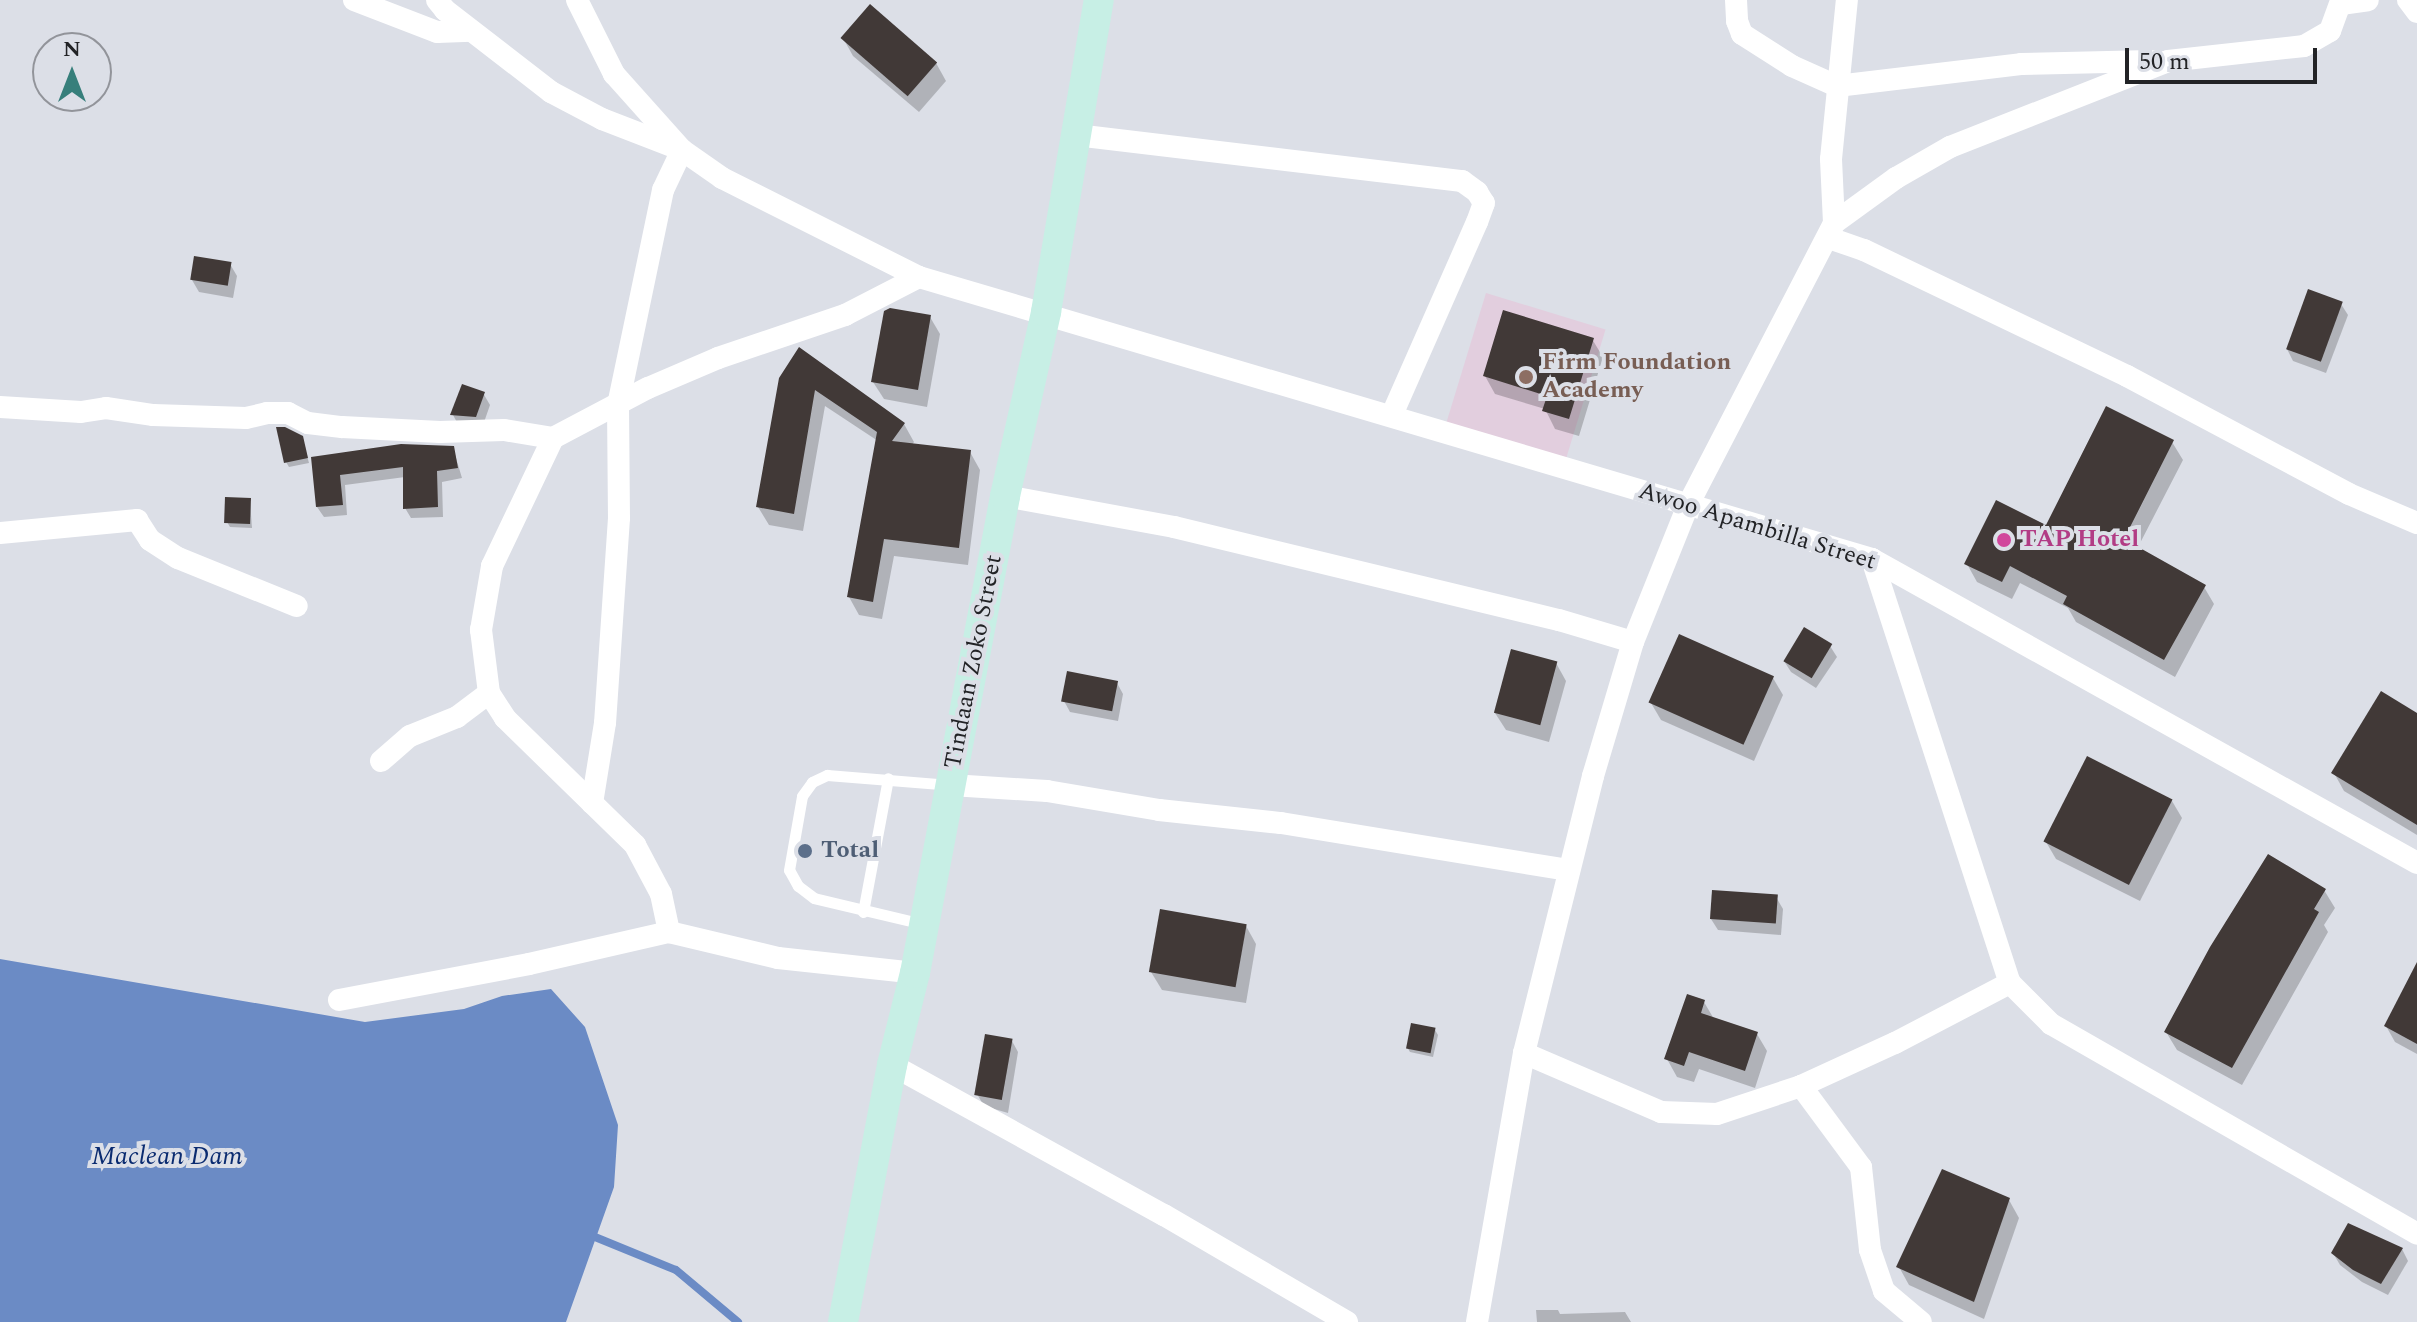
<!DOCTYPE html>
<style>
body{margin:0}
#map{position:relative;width:2417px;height:1322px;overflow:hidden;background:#dcdfe7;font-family:Spectral,serif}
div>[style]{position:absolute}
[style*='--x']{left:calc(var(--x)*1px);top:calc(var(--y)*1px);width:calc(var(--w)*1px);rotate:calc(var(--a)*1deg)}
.education>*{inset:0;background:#e2cede;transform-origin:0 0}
.water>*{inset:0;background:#6b8bc5}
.shadow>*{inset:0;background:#0003}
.stream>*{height:8px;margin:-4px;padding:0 4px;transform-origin:4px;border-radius:4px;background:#6b8bc5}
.building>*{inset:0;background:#413937;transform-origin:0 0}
.lane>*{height:11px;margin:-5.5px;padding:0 5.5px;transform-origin:5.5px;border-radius:5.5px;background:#fff}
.street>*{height:22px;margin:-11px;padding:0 11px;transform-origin:11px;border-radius:11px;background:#fff}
.secondary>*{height:30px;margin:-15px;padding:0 15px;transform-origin:15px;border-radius:15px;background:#c7efe5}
.dots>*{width:22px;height:22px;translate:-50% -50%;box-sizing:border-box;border:4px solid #dcdfe7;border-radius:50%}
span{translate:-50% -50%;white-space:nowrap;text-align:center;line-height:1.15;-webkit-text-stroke:8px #dcdfe7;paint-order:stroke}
.education-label{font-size:24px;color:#785e54;font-weight:700}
.left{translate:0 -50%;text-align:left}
.street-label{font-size:24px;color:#222326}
.hotel-label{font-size:24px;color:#b23c85;font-weight:700}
.service-label{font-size:24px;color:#4e5e75;font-weight:700}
.water-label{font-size:26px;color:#0a2b70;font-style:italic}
.north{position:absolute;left:32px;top:32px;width:80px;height:80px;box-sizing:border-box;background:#dcdfe7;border:2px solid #92949a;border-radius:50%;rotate:0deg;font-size:22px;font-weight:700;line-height:32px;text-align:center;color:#222326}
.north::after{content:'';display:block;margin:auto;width:28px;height:36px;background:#377f7b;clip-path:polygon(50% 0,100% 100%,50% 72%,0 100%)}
.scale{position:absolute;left:2125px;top:48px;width:192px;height:36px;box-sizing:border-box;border:4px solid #222326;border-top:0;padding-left:10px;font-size:24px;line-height:28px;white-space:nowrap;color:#222326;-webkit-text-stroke:6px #dcdfe7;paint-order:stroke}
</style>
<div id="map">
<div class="education">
<div style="left:1486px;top:293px;width:125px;height:138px;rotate:17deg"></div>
</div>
<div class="water">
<div style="clip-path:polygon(0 959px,365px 1022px,464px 1009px,502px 996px,551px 989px,585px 1027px,618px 1125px,614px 1187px,566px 1322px,0 1322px)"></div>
</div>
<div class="shadow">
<div style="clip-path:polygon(843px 38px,936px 63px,946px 81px,919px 112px,853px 56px)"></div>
<div style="clip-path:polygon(230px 264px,237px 276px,233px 298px,199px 292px,192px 280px)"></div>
<div style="clip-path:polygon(2341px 304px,2348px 315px,2326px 373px,2293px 361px,2287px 349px)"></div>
<div style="clip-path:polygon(930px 317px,940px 334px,927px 407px,884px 399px,873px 382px)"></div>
<div style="clip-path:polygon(1592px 339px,1603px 357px,1579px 436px,1555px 429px,1545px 409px,1495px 394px,1485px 376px)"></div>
<div style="clip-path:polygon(800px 350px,904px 424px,914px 442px,912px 445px,970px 452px,980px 470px,968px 565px,894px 556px,882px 619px,859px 615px,849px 597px,878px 441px,825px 406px,803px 531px,769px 525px,758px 507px)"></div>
<div style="clip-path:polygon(483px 393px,490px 405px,482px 428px,459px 426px,453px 415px)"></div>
<div style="clip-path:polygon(302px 437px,309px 463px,289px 467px,286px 462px)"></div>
<div style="clip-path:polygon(2172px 442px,2183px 460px,2137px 549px,2204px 587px,2214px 604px,2175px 677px,2076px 622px,2068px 608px,2020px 583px,2012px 599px,1977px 582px,1967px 564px,2047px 527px)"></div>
<div style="clip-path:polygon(453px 448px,462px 478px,442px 482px,443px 517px,411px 518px,405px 508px,405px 477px,345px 485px,347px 515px,324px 517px,317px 507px,313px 458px)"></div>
<div style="clip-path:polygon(250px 500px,252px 528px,230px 527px,227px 522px)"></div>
<div style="clip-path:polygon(1830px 646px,1837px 657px,1816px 688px,1791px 672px,1784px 661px)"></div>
<div style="clip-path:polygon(1556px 663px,1566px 681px,1549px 742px,1506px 730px,1495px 713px)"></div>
<div style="clip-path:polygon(1773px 678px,1783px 695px,1754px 761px,1661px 720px,1651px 703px)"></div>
<div style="clip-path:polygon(1117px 683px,1123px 694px,1118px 721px,1070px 712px,1064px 701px)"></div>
<div style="clip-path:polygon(2417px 715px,2417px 835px,2344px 791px,2334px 773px)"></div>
<div style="clip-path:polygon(2172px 801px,2182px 818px,2140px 901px,2056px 859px,2046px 842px)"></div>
<div style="clip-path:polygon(2324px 890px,2335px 908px,2324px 925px,2328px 932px,2242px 1085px,2177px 1050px,2166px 1032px)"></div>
<div style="clip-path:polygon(1776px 897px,1783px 909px,1781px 935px,1718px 930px,1711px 919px)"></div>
<div style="clip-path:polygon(1246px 926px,1256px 944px,1246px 1003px,1162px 990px,1151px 972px)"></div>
<div style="clip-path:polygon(2417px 996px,2417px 1054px,2395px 1042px,2386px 1026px)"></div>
<div style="clip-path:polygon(1704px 1002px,1714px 1019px,1757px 1034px,1767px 1051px,1755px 1088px,1699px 1069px,1694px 1082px,1677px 1077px,1667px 1059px)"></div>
<div style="clip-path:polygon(1435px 1030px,1438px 1035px,1433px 1057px,1410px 1052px,1407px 1047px)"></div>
<div style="clip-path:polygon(1012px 1041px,1018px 1052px,1008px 1113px,984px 1106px,977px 1094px)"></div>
<div style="clip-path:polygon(2009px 1200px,2019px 1218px,1984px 1319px,1909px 1285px,1899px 1267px)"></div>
<div style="clip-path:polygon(2402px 1249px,2408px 1261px,2388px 1295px,2362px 1282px,2340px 1265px,2333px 1253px)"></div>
<div style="clip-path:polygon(1536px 1310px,1558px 1310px,1560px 1314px,1625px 1312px,1631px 1322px,1537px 1322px)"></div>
</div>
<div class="stream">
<div style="--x:595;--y:1237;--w:87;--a:22.2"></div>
<div style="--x:676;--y:1270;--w:81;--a:40"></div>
</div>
<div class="building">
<div style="left:870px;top:4px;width:89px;height:45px;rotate:41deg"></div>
<div style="left:194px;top:256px;width:38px;height:24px;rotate:9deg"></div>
<div style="left:2308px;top:289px;width:37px;height:64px;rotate:20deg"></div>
<div style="clip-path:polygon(890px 308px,931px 315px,918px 390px,871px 382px,884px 311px)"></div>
<div style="clip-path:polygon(1503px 310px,1594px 338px,1569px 419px,1542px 411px,1547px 396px,1483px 376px)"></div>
<div style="clip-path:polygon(799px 347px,905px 423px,892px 441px,971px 450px,959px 548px,884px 539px,873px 602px,847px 597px,877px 432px,815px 390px,794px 514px,756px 507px,779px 378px)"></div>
<div style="clip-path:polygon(462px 384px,485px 392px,476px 417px,450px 415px)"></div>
<div style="clip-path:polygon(2106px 406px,2174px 440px,2124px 539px,2206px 585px,2164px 660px,2063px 604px,2067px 596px,2010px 566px,2002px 582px,1964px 564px,1996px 500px,2046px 525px)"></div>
<div style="clip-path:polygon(276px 427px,285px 427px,303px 436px,308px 458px,284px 463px)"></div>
<div style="clip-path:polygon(401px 444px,454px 446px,458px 468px,437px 471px,438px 507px,403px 509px,403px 467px,340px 475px,343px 505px,316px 507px,311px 457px)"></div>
<div style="left:225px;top:497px;width:26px;height:26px;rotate:2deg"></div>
<div style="left:1804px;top:627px;width:33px;height:40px;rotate:31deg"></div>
<div style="left:1679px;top:634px;width:104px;height:75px;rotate:24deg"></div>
<div style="left:1511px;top:649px;width:48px;height:66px;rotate:15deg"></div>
<div style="left:1067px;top:671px;width:52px;height:31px;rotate:11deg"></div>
<div style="clip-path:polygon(2381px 691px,2417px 713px,2417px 825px,2331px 773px)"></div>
<div style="left:2087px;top:756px;width:96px;height:96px;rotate:27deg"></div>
<div style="clip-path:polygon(2268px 854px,2326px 889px,2314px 909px,2319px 912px,2232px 1068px,2164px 1032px,2210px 947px)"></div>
<div style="left:1712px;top:890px;width:66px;height:29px;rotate:4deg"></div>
<div style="left:1160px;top:909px;width:88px;height:64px;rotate:10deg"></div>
<div style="clip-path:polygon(2417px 962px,2417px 1044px,2384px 1026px)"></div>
<div style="clip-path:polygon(1687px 994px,1705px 1000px,1701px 1013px,1758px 1032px,1745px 1071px,1689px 1052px,1684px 1066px,1664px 1059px)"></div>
<div style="left:1411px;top:1023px;width:25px;height:26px;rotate:11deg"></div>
<div style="left:985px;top:1034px;width:28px;height:62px;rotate:10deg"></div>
<div style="clip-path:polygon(1942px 1169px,2010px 1198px,1974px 1302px,1896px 1267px)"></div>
<div style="clip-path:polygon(2348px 1223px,2403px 1248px,2381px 1284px,2353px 1270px,2331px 1253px)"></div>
</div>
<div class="lane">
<div style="--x:863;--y:912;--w:136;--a:-79.4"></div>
<div style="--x:923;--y:924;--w:112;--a:-166.6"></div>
<div style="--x:814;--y:898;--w:20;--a:-143"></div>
<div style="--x:798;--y:886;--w:18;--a:-119"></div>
<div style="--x:789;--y:870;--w:75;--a:-80"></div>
<div style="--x:802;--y:796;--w:17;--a:-54"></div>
<div style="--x:812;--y:782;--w:17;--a:-25"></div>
<div style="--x:827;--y:775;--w:123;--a:4.6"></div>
</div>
<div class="street">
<div style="--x:354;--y:0;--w:89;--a:21.1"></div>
<div style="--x:437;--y:32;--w:34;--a:-2"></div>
<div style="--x:437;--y:0;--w:13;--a:51"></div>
<div style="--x:445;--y:10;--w:134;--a:37.7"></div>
<div style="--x:551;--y:92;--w:58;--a:27.9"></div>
<div style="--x:602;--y:119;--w:86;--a:21.2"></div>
<div style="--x:682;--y:150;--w:44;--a:115.4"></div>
<div style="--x:663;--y:190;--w:220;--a:101.8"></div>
<div style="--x:618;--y:405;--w:113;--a:89.5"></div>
<div style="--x:619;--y:518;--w:205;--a:93.9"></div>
<div style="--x:605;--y:723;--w:81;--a:99.2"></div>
<div style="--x:577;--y:0;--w:83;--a:63.4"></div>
<div style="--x:614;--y:74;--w:102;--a:48.2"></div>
<div style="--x:682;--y:150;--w:49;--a:35"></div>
<div style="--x:722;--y:178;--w:220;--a:26.7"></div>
<div style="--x:919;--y:277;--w:994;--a:16.48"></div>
<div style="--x:1872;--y:559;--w:624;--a:29.15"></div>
<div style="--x:1736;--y:0;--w:21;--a:87"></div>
<div style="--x:1737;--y:21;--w:14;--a:69"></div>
<div style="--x:1742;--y:34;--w:59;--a:32.6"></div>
<div style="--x:1792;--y:66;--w:49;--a:24"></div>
<div style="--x:1837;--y:86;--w:185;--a:-6.8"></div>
<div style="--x:2021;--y:64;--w:130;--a:-1.3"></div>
<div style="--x:2408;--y:0;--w:15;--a:53"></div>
<div style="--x:2341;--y:4;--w:27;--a:-8"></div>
<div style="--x:1076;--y:135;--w:389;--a:6.8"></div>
<div style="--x:1462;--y:181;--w:19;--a:36"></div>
<div style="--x:1477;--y:192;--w:13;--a:58"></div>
<div style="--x:1484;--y:203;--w:20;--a:110"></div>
<div style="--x:1477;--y:222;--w:211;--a:113.8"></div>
<div style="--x:1834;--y:223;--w:64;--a:-92.7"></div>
<div style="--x:1831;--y:159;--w:160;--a:-84.3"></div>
<div style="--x:1829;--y:238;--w:37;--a:19"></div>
<div style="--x:1864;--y:250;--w:292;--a:25.6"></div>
<div style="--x:2127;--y:376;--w:251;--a:28"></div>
<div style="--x:2349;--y:494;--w:74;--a:23.1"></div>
<div style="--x:0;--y:407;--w:81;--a:3.5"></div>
<div style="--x:81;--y:412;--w:25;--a:-9"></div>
<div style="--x:106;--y:408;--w:48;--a:8.5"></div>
<div style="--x:153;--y:415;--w:93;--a:1.8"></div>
<div style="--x:246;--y:418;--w:22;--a:-13"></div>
<div style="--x:267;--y:413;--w:21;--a:0"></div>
<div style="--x:288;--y:413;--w:22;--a:27"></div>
<div style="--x:308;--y:423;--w:34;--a:7"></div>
<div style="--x:342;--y:427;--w:98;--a:2.9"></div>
<div style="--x:440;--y:432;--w:64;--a:-1.8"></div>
<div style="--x:504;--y:430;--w:50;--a:9.3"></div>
<div style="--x:1005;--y:496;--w:172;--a:10.4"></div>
<div style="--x:1174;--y:527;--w:396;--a:13.6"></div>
<div style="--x:1559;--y:620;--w:77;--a:16.6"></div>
<div style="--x:0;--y:533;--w:138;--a:-5.4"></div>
<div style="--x:137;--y:520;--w:24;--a:57"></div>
<div style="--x:150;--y:540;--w:33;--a:33"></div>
<div style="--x:178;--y:558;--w:128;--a:22"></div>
<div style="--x:1872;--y:559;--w:446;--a:72"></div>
<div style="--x:2010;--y:983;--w:58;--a:45"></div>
<div style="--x:2051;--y:1024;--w:422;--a:29.8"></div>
<div style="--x:489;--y:693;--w:30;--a:57"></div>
<div style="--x:505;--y:718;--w:182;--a:44.3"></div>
<div style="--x:635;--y:845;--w:55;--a:62"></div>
<div style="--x:661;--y:894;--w:39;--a:78"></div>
<div style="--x:381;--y:761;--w:38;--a:-41"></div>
<div style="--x:410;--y:736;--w:51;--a:-22"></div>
<div style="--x:457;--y:717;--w:40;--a:-37"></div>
<div style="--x:489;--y:693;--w:64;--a:-97.2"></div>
<div style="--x:481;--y:630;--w:65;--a:-80.2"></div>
<div style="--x:492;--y:566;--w:142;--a:-64.5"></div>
<div style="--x:553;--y:438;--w:107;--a:-27.8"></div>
<div style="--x:648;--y:388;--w:76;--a:-23.2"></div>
<div style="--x:718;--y:358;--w:134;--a:-18.7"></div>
<div style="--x:845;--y:315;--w:83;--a:-27.2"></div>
<div style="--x:951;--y:785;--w:96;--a:3.6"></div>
<div style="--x:1047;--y:791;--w:114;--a:9.6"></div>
<div style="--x:1159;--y:810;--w:123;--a:6.1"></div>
<div style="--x:1281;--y:823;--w:292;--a:9.3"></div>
<div style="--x:339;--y:1000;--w:193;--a:-10.7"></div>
<div style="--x:529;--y:964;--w:144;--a:-12.9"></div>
<div style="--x:669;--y:932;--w:112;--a:13.4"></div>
<div style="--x:778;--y:958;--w:138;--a:6.2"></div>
<div style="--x:1524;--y:1053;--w:149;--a:23.3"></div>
<div style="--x:1661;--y:1112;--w:56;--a:2"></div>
<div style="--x:1717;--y:1114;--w:89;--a:-18.4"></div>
<div style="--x:1801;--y:1086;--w:103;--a:-24.6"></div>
<div style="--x:1895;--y:1043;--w:130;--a:-27.6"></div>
<div style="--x:892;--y:1065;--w:311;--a:28.9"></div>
<div style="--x:1164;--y:1215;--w:212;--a:30.3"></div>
<div style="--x:1801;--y:1086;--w:101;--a:53.5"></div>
<div style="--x:1861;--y:1167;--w:83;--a:83.8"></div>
<div style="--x:1870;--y:1250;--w:43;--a:71.1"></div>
<div style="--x:1884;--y:1291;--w:48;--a:40"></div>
<div style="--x:1477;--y:1322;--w:273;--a:-80.1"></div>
<div style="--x:1524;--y:1053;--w:285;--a:-76"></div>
<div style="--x:1593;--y:776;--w:140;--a:-73.4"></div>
<div style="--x:1633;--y:642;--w:148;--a:-68.1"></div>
<div style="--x:1688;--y:505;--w:318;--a:-62.6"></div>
<div style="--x:1834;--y:223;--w:77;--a:-36"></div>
<div style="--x:1896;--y:178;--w:62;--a:-29.9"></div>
<div style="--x:1950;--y:147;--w:234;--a:-21.5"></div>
<div style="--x:2168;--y:61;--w:137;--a:-6.3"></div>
<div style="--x:2304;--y:46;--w:30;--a:-30"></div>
<div style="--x:2330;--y:31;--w:33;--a:-70"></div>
</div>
<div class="secondary">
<div style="--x:843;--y:1322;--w:262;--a:-79.2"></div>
<div style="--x:892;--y:1065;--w:95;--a:-76"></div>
<div style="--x:915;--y:973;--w:485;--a:-79.3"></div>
<div style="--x:1005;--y:496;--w:189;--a:-77.4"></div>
<div style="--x:1046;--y:312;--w:316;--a:-80.4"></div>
</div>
<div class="dots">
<div style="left:1526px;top:377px;background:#8d6e63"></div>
<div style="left:2004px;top:540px;background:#d1479c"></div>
<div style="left:805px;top:851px;background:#5c6f8a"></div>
</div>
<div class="education-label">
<span class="left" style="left:1542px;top:377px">Firm Foundation<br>Academy</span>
</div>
<div class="street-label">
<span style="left:1757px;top:527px;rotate:17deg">Awoo Apambilla Street</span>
<span style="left:974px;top:662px;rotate:-79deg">Tindaan Zoko Street</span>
</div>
<div class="hotel-label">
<span class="left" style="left:2020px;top:540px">TAP Hotel</span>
</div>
<div class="service-label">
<span class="left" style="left:821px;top:851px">Total</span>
</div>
<div class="water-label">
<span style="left:167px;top:1157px">Maclean Dam</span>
</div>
<div class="north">N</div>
<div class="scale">50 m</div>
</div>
